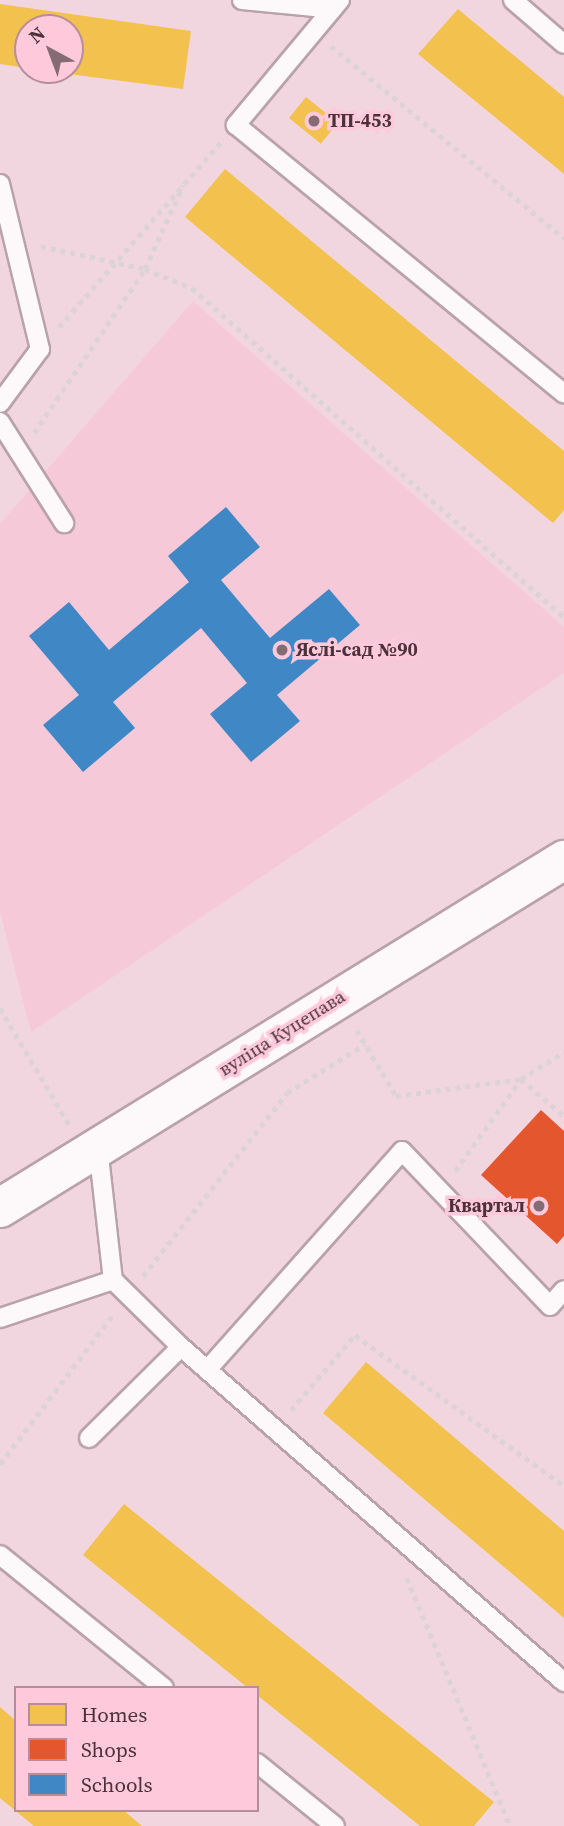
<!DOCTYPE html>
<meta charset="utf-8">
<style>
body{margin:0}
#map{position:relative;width:564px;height:1826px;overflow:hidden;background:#f2d6df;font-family:"Source Serif 4",serif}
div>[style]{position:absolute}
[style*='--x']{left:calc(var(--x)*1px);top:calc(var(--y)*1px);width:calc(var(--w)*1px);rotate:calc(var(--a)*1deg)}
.built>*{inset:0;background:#f6c9d8}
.homes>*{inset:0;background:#f2c14e;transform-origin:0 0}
.shops>*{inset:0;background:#e4572e}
.schools>*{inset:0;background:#3f88c5}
.path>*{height:4.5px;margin-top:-2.25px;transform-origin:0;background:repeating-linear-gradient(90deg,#dcd3d6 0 5px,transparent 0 10px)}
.roads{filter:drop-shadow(2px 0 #b9a2aa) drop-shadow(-2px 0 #b9a2aa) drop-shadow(0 2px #b9a2aa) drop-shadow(0 -2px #b9a2aa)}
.service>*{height:18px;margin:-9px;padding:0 9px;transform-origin:9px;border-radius:9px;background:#fdf9fa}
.secondary>*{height:38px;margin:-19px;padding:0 19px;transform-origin:19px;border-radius:19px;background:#fdf9fa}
.dots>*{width:19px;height:19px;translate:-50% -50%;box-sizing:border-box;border:4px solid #fecadb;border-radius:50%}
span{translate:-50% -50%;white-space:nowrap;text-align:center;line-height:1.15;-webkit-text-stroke:7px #fecadb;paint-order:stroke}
.poi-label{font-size:19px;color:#4b323a;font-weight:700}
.left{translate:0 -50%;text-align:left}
.right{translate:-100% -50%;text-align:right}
.street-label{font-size:19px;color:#4b323a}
.legend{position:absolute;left:14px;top:1686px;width:245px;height:126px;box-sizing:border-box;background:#fecadb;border:2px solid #b68d9b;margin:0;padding:9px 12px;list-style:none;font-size:21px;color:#4b323a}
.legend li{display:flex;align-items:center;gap:14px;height:35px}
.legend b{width:35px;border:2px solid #b68d9b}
.north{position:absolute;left:14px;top:14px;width:70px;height:70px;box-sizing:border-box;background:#fecadb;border:2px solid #b68d9b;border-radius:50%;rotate:319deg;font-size:19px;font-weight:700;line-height:28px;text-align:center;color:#4b323a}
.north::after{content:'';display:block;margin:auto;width:24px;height:32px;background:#856b74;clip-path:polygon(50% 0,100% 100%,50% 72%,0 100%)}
</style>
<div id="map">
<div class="built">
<div style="clip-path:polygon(193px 301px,564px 627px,564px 673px,31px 1032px,0 912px,0 524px)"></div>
</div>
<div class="homes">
<div style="clip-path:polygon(0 4px,191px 31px,183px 89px,54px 72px,70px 70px,70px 28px,28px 28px,28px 68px,0 64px)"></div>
<div style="clip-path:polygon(458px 9px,564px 97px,564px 174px,418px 54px)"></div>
<div style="left:306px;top:97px;width:41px;height:27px;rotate:39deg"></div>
<div style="clip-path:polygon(225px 169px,564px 451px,564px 510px,553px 523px,185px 217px)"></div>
<div style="clip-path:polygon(366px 1362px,564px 1531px,564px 1618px,323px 1413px)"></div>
<div style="clip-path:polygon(124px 1504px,494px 1802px,474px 1826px,420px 1826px,257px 1695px,257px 1688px,248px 1688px,83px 1555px)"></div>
<div style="clip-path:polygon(0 1707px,16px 1721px,16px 1810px,123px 1810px,142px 1826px,34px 1826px,0 1798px)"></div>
</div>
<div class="shops">
<div style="clip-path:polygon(541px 1110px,564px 1131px,564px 1236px,557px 1244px,481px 1175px)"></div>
</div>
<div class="schools">
<div style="clip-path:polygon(226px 507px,260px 547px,221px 580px,270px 638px,329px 589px,360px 625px,277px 695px,300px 721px,251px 762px,210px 714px,247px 683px,201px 628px,113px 702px,135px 728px,83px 772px,43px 725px,79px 695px,29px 636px,69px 602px,109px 650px,189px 582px,168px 556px)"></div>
</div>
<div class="path">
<div style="--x:331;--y:46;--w:302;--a:39.5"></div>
<div style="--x:41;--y:246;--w:107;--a:12.5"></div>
<div style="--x:145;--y:269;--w:51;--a:22"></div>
<div style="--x:192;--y:288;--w:497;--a:41.5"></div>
<div style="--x:59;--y:327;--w:247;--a:-48.8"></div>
<div style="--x:34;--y:433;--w:198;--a:-55.9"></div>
<div style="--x:145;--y:269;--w:92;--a:-65.7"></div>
<div style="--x:0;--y:1008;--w:135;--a:59.3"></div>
<div style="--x:357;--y:1030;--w:77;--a:59.4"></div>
<div style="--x:396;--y:1096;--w:126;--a:-7.7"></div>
<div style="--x:521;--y:1079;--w:57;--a:40.7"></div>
<div style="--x:455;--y:1171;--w:113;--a:-54.3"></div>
<div style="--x:521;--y:1079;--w:51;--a:-32.1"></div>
<div style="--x:143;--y:1276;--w:233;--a:-51.8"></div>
<div style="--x:287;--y:1093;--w:92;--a:-32.1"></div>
<div style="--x:291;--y:1410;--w:99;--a:-49.5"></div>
<div style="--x:355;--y:1335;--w:258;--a:35.8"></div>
<div style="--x:0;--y:1464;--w:189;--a:-52.9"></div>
<div style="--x:407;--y:1578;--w:269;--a:67.4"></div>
</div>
<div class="roads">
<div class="service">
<div style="--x:242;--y:0;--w:91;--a:5.6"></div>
<div style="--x:340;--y:0;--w:163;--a:129.8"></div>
<div style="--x:236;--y:125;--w:424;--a:39.3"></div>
<div style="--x:513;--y:0;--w:67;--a:40.8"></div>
<div style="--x:0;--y:184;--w:170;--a:76.4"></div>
<div style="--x:40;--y:349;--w:67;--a:126.5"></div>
<div style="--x:0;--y:422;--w:120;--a:57.6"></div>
<div style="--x:98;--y:1147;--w:134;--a:83.6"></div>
<div style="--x:113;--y:1280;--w:95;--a:44.6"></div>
<div style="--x:181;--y:1347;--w:509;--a:41.18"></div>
<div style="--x:0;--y:1318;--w:119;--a:-18.6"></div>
<div style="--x:207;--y:1370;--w:293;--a:-48.3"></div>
<div style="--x:402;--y:1151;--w:214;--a:46.3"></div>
<div style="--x:550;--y:1306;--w:21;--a:-49"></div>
<div style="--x:89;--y:1438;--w:129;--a:-44.7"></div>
<div style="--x:0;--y:1555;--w:211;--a:39"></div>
<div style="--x:257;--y:1763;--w:100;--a:38.9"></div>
</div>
<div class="secondary">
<div style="--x:0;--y:1208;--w:663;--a:-31.68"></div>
</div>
</div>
<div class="dots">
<div style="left:314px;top:121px;background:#856b74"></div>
<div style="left:282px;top:650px;background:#856b74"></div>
<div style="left:539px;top:1206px;background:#856b74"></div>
</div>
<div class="poi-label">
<span class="left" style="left:328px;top:121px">ТП-453</span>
<span class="left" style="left:296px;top:650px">Яслі-сад №90</span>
<span class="right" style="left:525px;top:1206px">Квартал</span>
</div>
<div class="street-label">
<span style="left:282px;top:1033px;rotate:-32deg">вуліца Куцепава</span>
</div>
<ul class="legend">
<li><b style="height:19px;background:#f2c14e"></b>Homes</li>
<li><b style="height:19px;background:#e4572e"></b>Shops</li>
<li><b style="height:19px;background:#3f88c5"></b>Schools</li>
</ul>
<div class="north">N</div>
</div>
